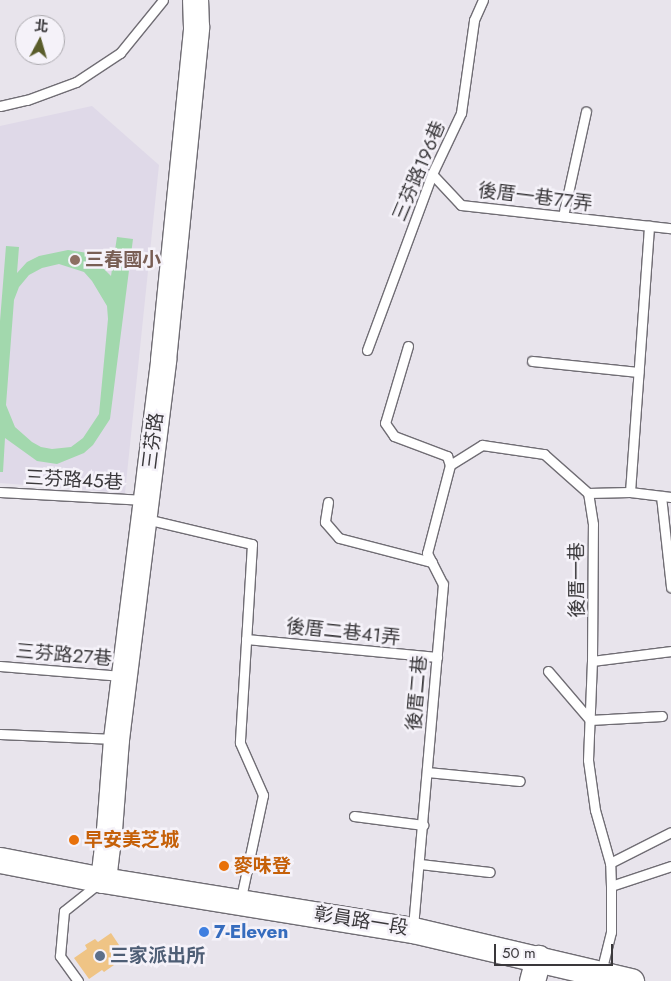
<!DOCTYPE html>
<meta charset="utf-8">
<style>
body{margin:0}
#map{position:relative;width:671px;height:981px;overflow:hidden;background:#e8e4ec;font-family:Jost,"Noto Sans TC",sans-serif}
div>[style]{position:absolute}
[style*='--x']{left:calc(var(--x)*1px);top:calc(var(--y)*1px);width:calc(var(--w)*1px);rotate:calc(var(--a)*1deg)}
.built>*{inset:0;background:#dfd9e8}
.green>*{inset:0;background:#a2d8ad}
.building>*{inset:0;background:#efc485}
.roads{filter:drop-shadow(1px 0 #706d74) drop-shadow(-1px 0 #706d74) drop-shadow(0 1px #706d74) drop-shadow(0 -1px #706d74)}
.lane>*{height:9px;margin:-4.5px;padding:0 4.5px;transform-origin:4.5px;border-radius:4.5px;background:#fff}
.secondary>*{height:25px;margin:-12.5px;padding:0 12.5px;transform-origin:12.5px;border-radius:12.5px;background:#fff}
.dots>*{width:14px;height:14px;translate:-50% -50%;box-sizing:border-box;border:2px solid #f5f2f9;border-radius:50%}
span{translate:-50% -50%;white-space:nowrap;text-align:center;line-height:1.15;-webkit-text-stroke:5px #f5f2f9;paint-order:stroke}
.street-label{font-size:19px;color:#3a383b}
.education-label{font-size:19px;color:#785e54;font-weight:700}
.left{translate:0 -50%;text-align:left}
.food-label{font-size:19px;color:#c56008;font-weight:700}
.shop-label{font-size:19px;color:#366cbe;font-weight:700}
.service-label{font-size:19px;color:#4e5e75;font-weight:700}
.north{position:absolute;left:15px;top:15px;width:50px;height:50px;box-sizing:border-box;background:#f5f2f9;border:1px solid #aaa8ad;border-radius:50%;rotate:6deg;font-size:14px;font-weight:700;line-height:20px;text-align:center;color:#3a383b}
.north::after{content:'';display:block;margin:auto;width:18px;height:22px;background:#595c2a;clip-path:polygon(50% 0,100% 100%,50% 72%,0 100%)}
.scale{position:absolute;left:494px;top:944px;width:119px;height:22px;box-sizing:border-box;border:2px solid #3a383b;border-top:0;padding-left:6px;font-size:15px;line-height:18px;white-space:nowrap;color:#3a383b;-webkit-text-stroke:4px #f5f2f9;paint-order:stroke}
</style>
<div id="map">
<div class="built">
<div style="clip-path:polygon(92px 106px,159px 165px,125px 493px,0 483px,0 126px)"></div>
</div>
<div class="green">
<div style="clip-path:polygon(evenodd,117px 237px,133px 239px,110px 419px,93px 445px,84px 453px,57px 464px,37px 461px,5px 438px,3px 472px,0 472px,0 321px,6px 246px,19px 247px,17px 273px,27px 262px,39px 256px,68px 250px,88px 253px,111px 276px,117px 237px,59px 264px,84px 272px,92px 281px,107px 306px,108px 319px,99px 414px,83px 438px,71px 447px,52px 449px,41px 447px,32px 442px,15px 427px,6px 405px,14px 300px,19px 287px,29px 275px,42px 268px,59px 264px)"></div>
</div>
<div class="building">
<div style="clip-path:polygon(111px 933px,125px 954px,112px 963px,114px 965px,104px 972px,102px 970px,89px 979px,74px 958px,87px 949px,85px 945px,95px 939px,98px 942px)"></div>
</div>
<div class="roads">
<div class="lane">
<div style="--x:0;--y:106;--w:28;--a:-13"></div>
<div style="--x:27;--y:100;--w:52;--a:-20.2"></div>
<div style="--x:76;--y:82;--w:53;--a:-33.4"></div>
<div style="--x:120;--y:53;--w:68;--a:-50.9"></div>
<div style="--x:432;--y:174;--w:42;--a:46.9"></div>
<div style="--x:461;--y:205;--w:211;--a:6.3"></div>
<div style="--x:563;--y:216;--w:107;--a:-77.6"></div>
<div style="--x:408;--y:346;--w:80;--a:106.6"></div>
<div style="--x:385;--y:423;--w:16;--a:55"></div>
<div style="--x:394;--y:436;--w:57;--a:20.7"></div>
<div style="--x:447;--y:456;--w:9;--a:72"></div>
<div style="--x:450;--y:465;--w:91;--a:104.6"></div>
<div style="--x:427;--y:553;--w:35;--a:63"></div>
<div style="--x:443;--y:584;--w:346;--a:95"></div>
<div style="--x:367;--y:350;--w:188;--a:-69.7"></div>
<div style="--x:432;--y:174;--w:68;--a:-64.6"></div>
<div style="--x:461;--y:113;--w:94;--a:-82"></div>
<div style="--x:474;--y:20;--w:22;--a:-66"></div>
<div style="--x:532;--y:361;--w:107;--a:5.9"></div>
<div style="--x:450;--y:465;--w:38;--a:-32"></div>
<div style="--x:482;--y:445;--w:63;--a:8.3"></div>
<div style="--x:544;--y:454;--w:59;--a:41.6"></div>
<div style="--x:0;--y:492;--w:145;--a:3.2"></div>
<div style="--x:630;--y:492;--w:41;--a:7"></div>
<div style="--x:661;--y:496;--w:92;--a:83.7"></div>
<div style="--x:328;--y:502;--w:20;--a:99"></div>
<div style="--x:325;--y:522;--w:21;--a:49"></div>
<div style="--x:339;--y:538;--w:96;--a:14.5"></div>
<div style="--x:146;--y:519;--w:109;--a:13.3"></div>
<div style="--x:252;--y:544;--w:199;--a:93.5"></div>
<div style="--x:240;--y:743;--w:57;--a:66.1"></div>
<div style="--x:263;--y:795;--w:109;--a:102.1"></div>
<div style="--x:246;--y:639;--w:192;--a:5.4"></div>
<div style="--x:592;--y:661;--w:80;--a:-7.2"></div>
<div style="--x:0;--y:666;--w:122;--a:4.7"></div>
<div style="--x:548;--y:671;--w:65;--a:49.4"></div>
<div style="--x:590;--y:720;--w:72;--a:-3.2"></div>
<div style="--x:0;--y:734;--w:115;--a:2.5"></div>
<div style="--x:427;--y:772;--w:93;--a:5.5"></div>
<div style="--x:354;--y:816;--w:70;--a:7.4"></div>
<div style="--x:610;--y:863;--w:68;--a:-26.9"></div>
<div style="--x:420;--y:864;--w:70;--a:6.5"></div>
<div style="--x:611;--y:886;--w:63;--a:-18.4"></div>
<div style="--x:601;--y:972;--w:41;--a:-76"></div>
<div style="--x:611;--y:932;--w:46;--a:-90"></div>
<div style="--x:611;--y:886;--w:23;--a:-92"></div>
<div style="--x:610;--y:863;--w:55;--a:-105.8"></div>
<div style="--x:595;--y:810;--w:50;--a:-98"></div>
<div style="--x:588;--y:760;--w:99;--a:-87.7"></div>
<div style="--x:592;--y:661;--w:137;--a:-89.6"></div>
<div style="--x:593;--y:524;--w:31;--a:-99"></div>
<div style="--x:588;--y:493;--w:42;--a:-1.4"></div>
<div style="--x:630;--y:492;--w:267;--a:-85.9"></div>
<div style="--x:78;--y:981;--w:31;--a:-126"></div>
<div style="--x:60;--y:956;--w:45;--a:-84.9"></div>
<div style="--x:64;--y:911;--w:43;--a:-38.5"></div>
</div>
<div class="secondary">
<div style="--x:0;--y:860;--w:105;--a:11"></div>
<div style="--x:103;--y:880;--w:314;--a:9.2"></div>
<div style="--x:413;--y:930;--w:224;--a:13.2"></div>
<div style="--x:103;--y:880;--w:50;--a:-83.2"></div>
<div style="--x:109;--y:830;--w:91;--a:-85.6"></div>
<div style="--x:116;--y:739;--w:382;--a:-82.9"></div>
<div style="--x:163;--y:360;--w:335;--a:-84.3"></div>
<div style="--x:196;--y:27;--w:27;--a:-92"></div>
<div style="--x:532;--y:981;--w:24;--a:-75"></div>
</div>
</div>
<div class="dots">
<div style="left:75px;top:260px;background:#8d6e63"></div>
<div style="left:74px;top:840px;background:#e8710a"></div>
<div style="left:224px;top:866px;background:#e8710a"></div>
<div style="left:204px;top:932px;background:#3f7fe0"></div>
<div style="left:100px;top:956px;background:#5c6f8a"></div>
</div>
<div class="street-label">
<span style="left:419px;top:171px;rotate:-67deg">三芬路196巷</span>
<span style="left:535px;top:197px;rotate:7deg">後厝一巷77弄</span>
<span style="left:153px;top:441px;rotate:-83deg">三芬路</span>
<span style="left:74px;top:480px;rotate:3deg">三芬路45巷</span>
<span style="left:577px;top:580px;rotate:-90deg">後厝一巷</span>
<span style="left:343px;top:632px;rotate:6deg">後厝二巷41弄</span>
<span style="left:64px;top:655px;rotate:5deg">三芬路27巷</span>
<span style="left:417px;top:693px;rotate:-85deg">後厝二巷</span>
<span style="left:361px;top:921px;rotate:9deg">彰員路一段</span>
</div>
<div class="education-label">
<span class="left" style="left:85px;top:260px">三春國小</span>
</div>
<div class="food-label">
<span class="left" style="left:84px;top:840px">早安美芝城</span>
<span class="left" style="left:234px;top:866px">麥味登</span>
</div>
<div class="shop-label">
<span class="left" style="left:214px;top:932px">7-Eleven</span>
</div>
<div class="service-label">
<span class="left" style="left:110px;top:956px">三家派出所</span>
</div>
<div class="north">北</div>
<div class="scale">50 m</div>
</div>
